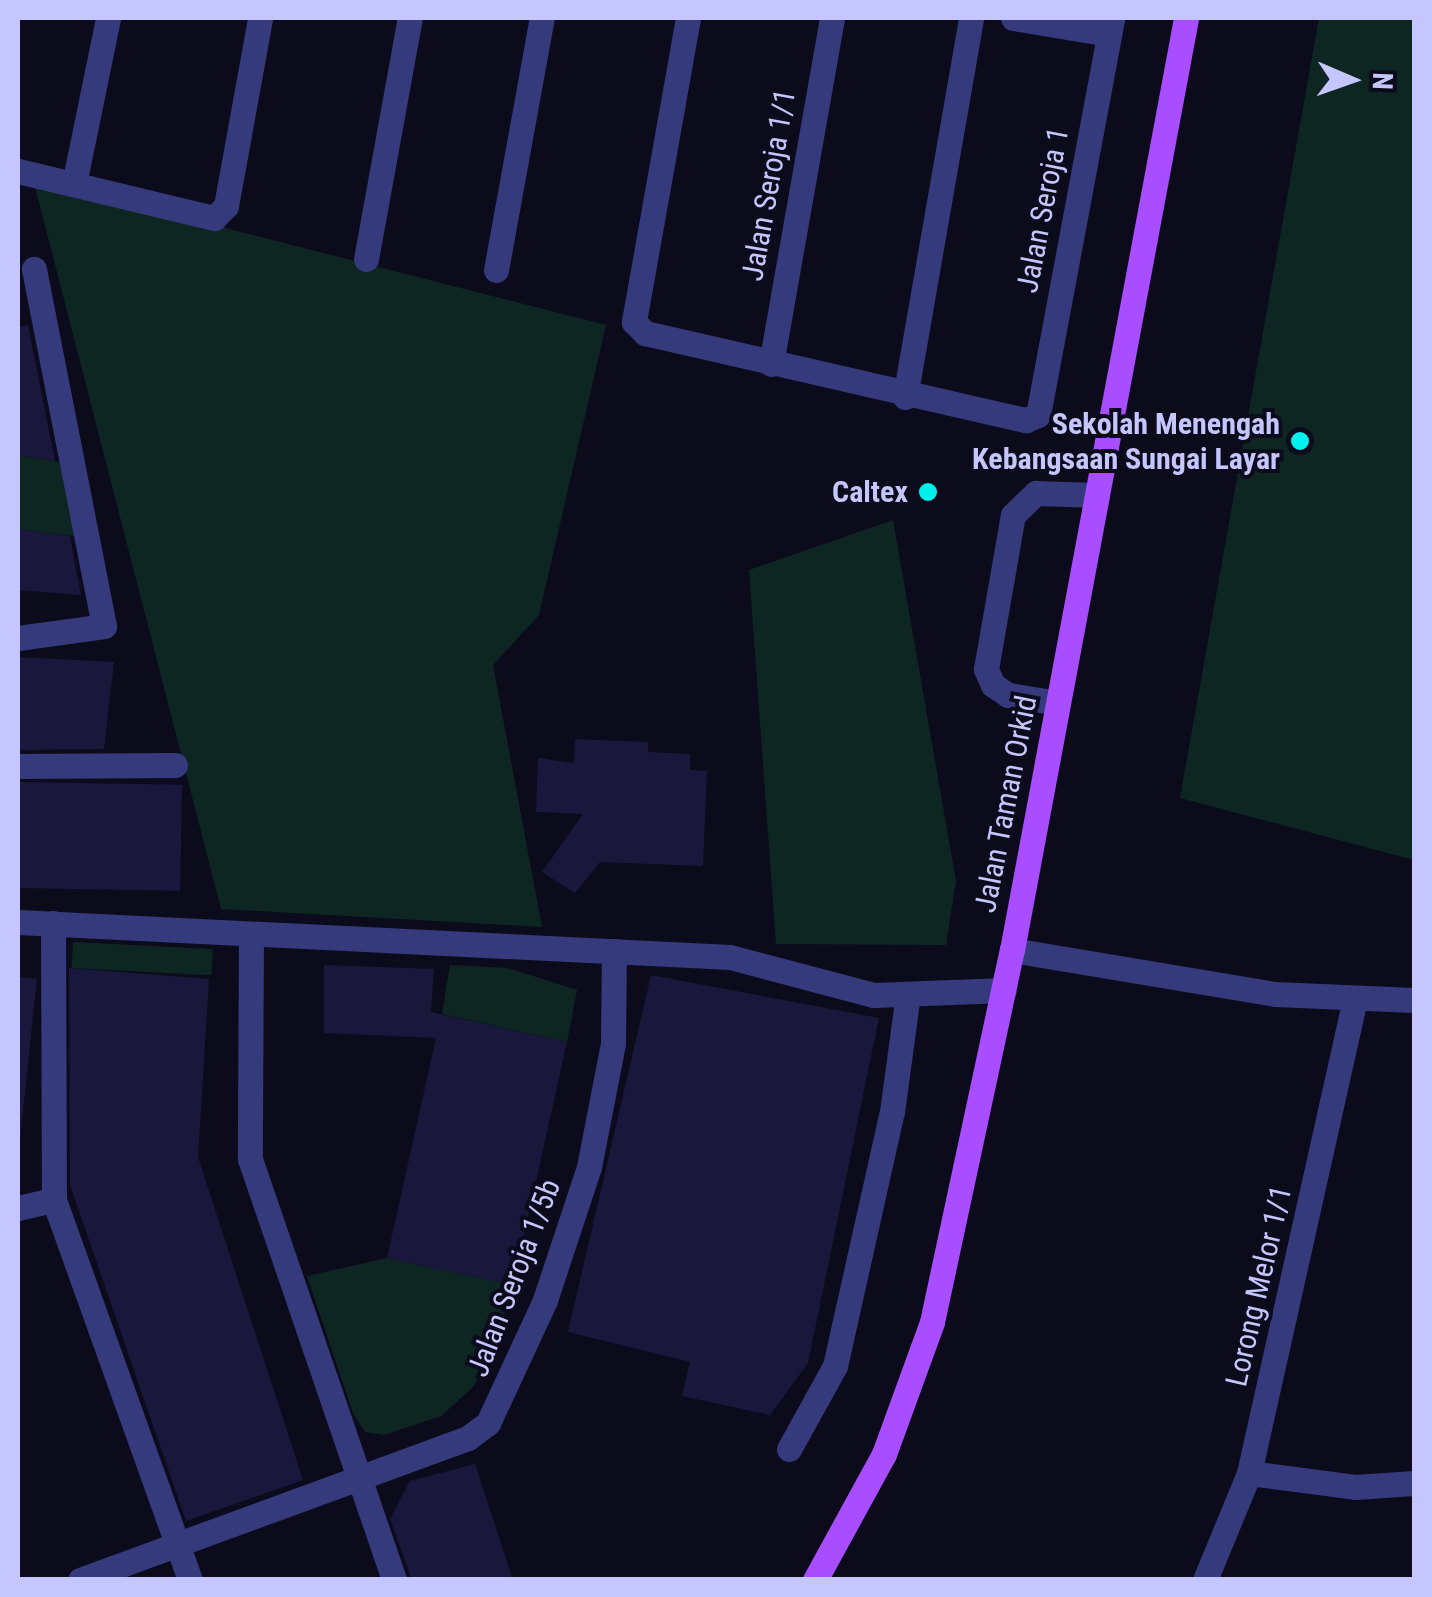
<!DOCTYPE html>
<style>
body{margin:0}
#map{position:relative;width:1432px;height:1597px;overflow:hidden;background:#0c0b1c;font-family:"Roboto Condensed",sans-serif}
div>[style]{position:absolute}
[style*='--x']{left:calc(var(--x)*1px);top:calc(var(--y)*1px);width:calc(var(--w)*1px);rotate:calc(var(--a)*1deg)}
.green>*{inset:0;background:#0e2622;transform-origin:0 0}
.building>*{inset:0;background:#1a173d;transform-origin:0 0}
.minor>*{height:25px;margin:-12.5px;padding:0 12.5px;transform-origin:12.5px;border-radius:12.5px;background:#353a7c}
.major>*{height:25px;margin:-12.5px;padding:0 12.5px;transform-origin:12.5px;border-radius:12.5px;background:#a84dff}
.dots>*{width:28px;height:28px;translate:-50% -50%;box-sizing:border-box;border:5px solid #0c0b1c;border-radius:50%}
span{translate:-50% -50%;white-space:nowrap;text-align:center;line-height:1.15;-webkit-text-stroke:8px #0c0b1c;paint-order:stroke}
.street-label{font-size:30px;color:#c6c6ff}
.poi-label{font-size:30px;color:#c6c6ff;font-weight:700}
.right{translate:-100% -50%;text-align:right}
.frame{position:absolute;inset:0;border:20px solid #c6c6ff;pointer-events:none}
.north{position:absolute;left:1302px;top:30px;width:100px;height:100px;-webkit-text-stroke:8px #0c0b1c;paint-order:stroke;rotate:92deg;font-size:28px;font-weight:700;line-height:40px;text-align:center;color:#c6c6ff}
.north::after{content:'';display:block;margin:auto;width:35px;height:45px;background:#c6c6ff;clip-path:polygon(50% 0,100% 100%,50% 72%,0 100%)}
</style>
<div id="map">
<div class="green">
<div style="clip-path:polygon(1319px 18px,1414px 18px,1414px 860px,1180px 798px)"></div>
<div style="clip-path:polygon(33px 179px,606px 325px,539px 615px,493px 665px,542px 927px,221px 909px)"></div>
<div style="clip-path:polygon(18px 455px,59px 462px,79px 537px,18px 529px)"></div>
<div style="clip-path:polygon(893px 520px,956px 881px,946px 945px,776px 944px,749px 570px)"></div>
<div style="left:73px;top:942px;width:140px;height:26px;rotate:3deg"></div>
<div style="clip-path:polygon(450px 965px,508px 968px,577px 990px,567px 1042px,442px 1014px)"></div>
<div style="clip-path:polygon(387px 1258px,513px 1285px,496px 1348px,473px 1387px,441px 1416px,384px 1435px,365px 1432px,353px 1413px,307px 1276px)"></div>
</div>
<div class="building">
<div style="clip-path:polygon(28px 325px,55px 461px,18px 455px,18px 327px)"></div>
<div style="clip-path:polygon(18px 529px,70px 536px,81px 595px,18px 590px)"></div>
<div style="clip-path:polygon(18px 657px,114px 662px,104px 749px,18px 750px)"></div>
<div style="clip-path:polygon(575px 739px,648px 742px,648px 752px,690px 754px,690px 770px,707px 771px,703px 866px,600px 862px,575px 893px,542px 872px,583px 814px,536px 812px,538px 758px,574px 763px)"></div>
<div style="left:18px;top:782px;width:164px;height:106px;rotate:1deg"></div>
<div style="clip-path:polygon(324px 965px,434px 969px,431px 1012px,567px 1042px,513px 1285px,387px 1258px,436px 1038px,324px 1033px)"></div>
<div style="clip-path:polygon(69px 968px,209px 979px,198px 1157px,303px 1480px,186px 1521px,70px 1185px)"></div>
<div style="clip-path:polygon(651px 975px,879px 1018px,808px 1363px,770px 1415px,682px 1396px,690px 1362px,568px 1332px)"></div>
<div style="left:18px;top:977px;width:19px;height:197px;rotate:6deg"></div>
<div style="clip-path:polygon(475px 1464px,513px 1580px,412px 1580px,390px 1519px,410px 1481px)"></div>
</div>
<div class="minor">
<div style="--x:688;--y:18;--w:309;--a:100.1"></div>
<div style="--x:634;--y:322;--w:16;--a:45"></div>
<div style="--x:645;--y:333;--w:391;--a:12.9"></div>
<div style="--x:1026;--y:420;--w:13;--a:-23"></div>
<div style="--x:1038;--y:415;--w:404;--a:-79.4"></div>
<div style="--x:1013;--y:18;--w:97;--a:9.5"></div>
<div style="--x:18;--y:171;--w:202;--a:13.5"></div>
<div style="--x:214;--y:218;--w:17;--a:-45"></div>
<div style="--x:226;--y:206;--w:191;--a:-79.7"></div>
<div style="--x:74;--y:184;--w:169;--a:-78.4"></div>
<div style="--x:366;--y:259;--w:245;--a:-79.7"></div>
<div style="--x:496;--y:270;--w:256;--a:-79.7"></div>
<div style="--x:771;--y:364;--w:351;--a:-80"></div>
<div style="--x:905;--y:397;--w:385;--a:-80.1"></div>
<div style="--x:18;--y:638;--w:87;--a:-7.9"></div>
<div style="--x:104;--y:626;--w:364;--a:-101.1"></div>
<div style="--x:1058;--y:703;--w:51;--a:-170.9"></div>
<div style="--x:1008;--y:695;--w:18;--a:-146"></div>
<div style="--x:993;--y:685;--w:17;--a:-114"></div>
<div style="--x:986;--y:669;--w:156;--a:-80.1"></div>
<div style="--x:1013;--y:515;--w:32;--a:-44"></div>
<div style="--x:1036;--y:493;--w:61;--a:1.9"></div>
<div style="--x:18;--y:766;--w:157;--a:-0.4"></div>
<div style="--x:18;--y:922;--w:713;--a:2.81"></div>
<div style="--x:730;--y:957;--w:149;--a:14.8"></div>
<div style="--x:874;--y:995;--w:130;--a:-2.2"></div>
<div style="--x:53;--y:923;--w:277;--a:89.8"></div>
<div style="--x:54;--y:1200;--w:404;--a:70.3"></div>
<div style="--x:251;--y:934;--w:225;--a:90.3"></div>
<div style="--x:250;--y:1159;--w:445;--a:71.1"></div>
<div style="--x:1012;--y:950;--w:267;--a:9.5"></div>
<div style="--x:1275;--y:994;--w:139;--a:2.5"></div>
<div style="--x:18;--y:1208;--w:37;--a:-13"></div>
<div style="--x:789;--y:1449;--w:95;--a:-61"></div>
<div style="--x:835;--y:1366;--w:260;--a:-77.4"></div>
<div style="--x:892;--y:1112;--w:119;--a:-82.3"></div>
<div style="--x:1249;--y:1473;--w:107;--a:7.5"></div>
<div style="--x:1355;--y:1487;--w:59;--a:-3.9"></div>
<div style="--x:80;--y:1580;--w:413;--a:-20.1"></div>
<div style="--x:468;--y:1438;--w:25;--a:-37"></div>
<div style="--x:488;--y:1423;--w:136;--a:-65.1"></div>
<div style="--x:545;--y:1300;--w:140;--a:-71.7"></div>
<div style="--x:589;--y:1167;--w:126;--a:-79"></div>
<div style="--x:613;--y:1043;--w:92;--a:-89.4"></div>
<div style="--x:1205;--y:1580;--w:116;--a:-67.6"></div>
<div style="--x:1249;--y:1473;--w:486;--a:-77.4"></div>
</div>
<div class="major">
<div style="--x:815;--y:1580;--w:144;--a:-61.3"></div>
<div style="--x:884;--y:1454;--w:140;--a:-70"></div>
<div style="--x:932;--y:1322;--w:381;--a:-77.9"></div>
<div style="--x:1012;--y:950;--w:948;--a:-79.42"></div>
</div>
<div class="dots">
<div style="left:1300px;top:441px;background:#00f1ed"></div>
<div style="left:928px;top:492px;background:#00f1ed"></div>
</div>
<div class="street-label">
<span style="left:769px;top:185px;rotate:-80deg">Jalan Seroja 1/1</span>
<span style="left:1043px;top:210px;rotate:-79deg">Jalan Seroja 1</span>
<span style="left:1006px;top:804px;rotate:-79deg">Jalan Taman Orkid</span>
<span style="left:514px;top:1278px;rotate:-69deg">Jalan Seroja 1/5b</span>
<span style="left:1259px;top:1286px;rotate:-77deg">Lorong Melor 1/1</span>
</div>
<div class="poi-label">
<span class="right" style="left:1280px;top:441px">Sekolah Menengah<br>Kebangsaan Sungai Layar</span>
<span class="right" style="left:908px;top:492px">Caltex</span>
</div>
<div class="frame"></div>
<div class="north">N</div>
</div>
